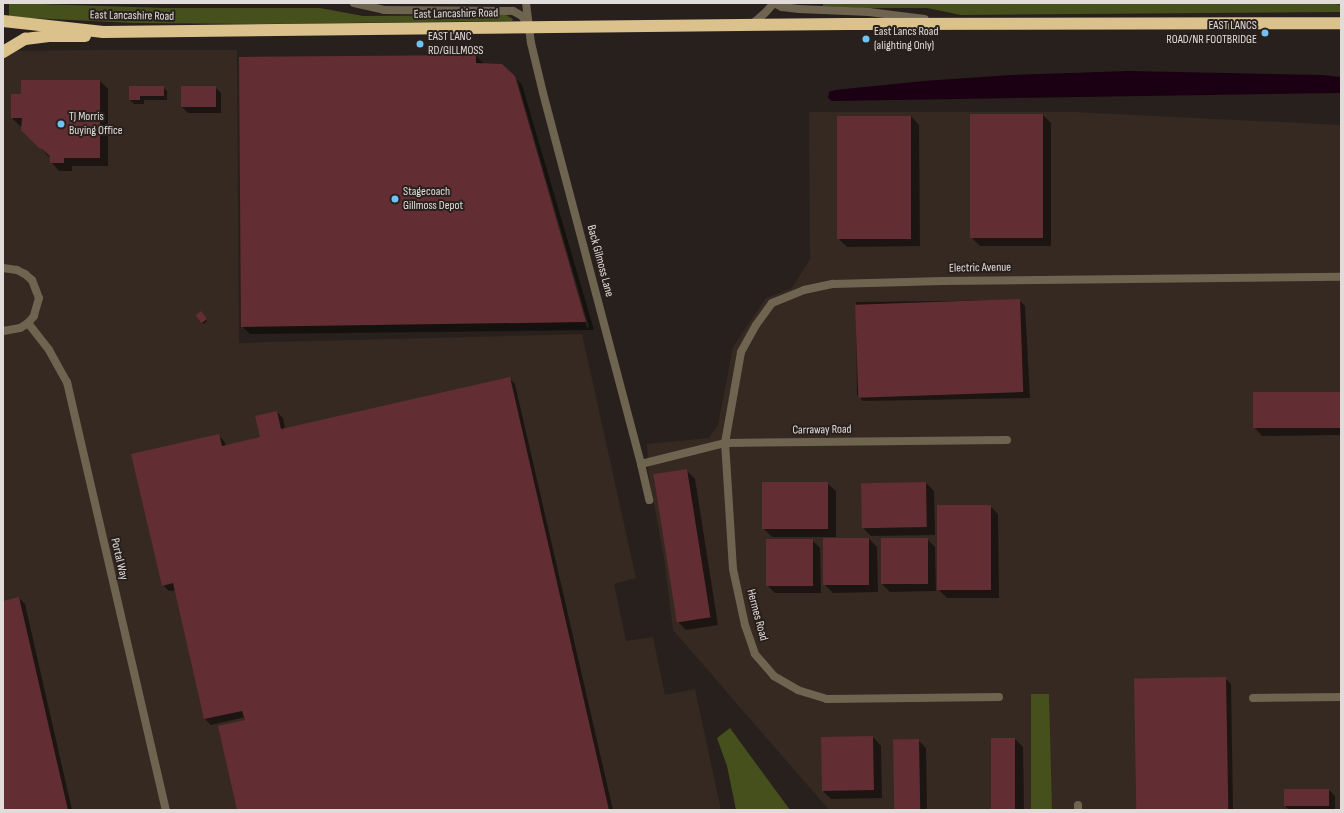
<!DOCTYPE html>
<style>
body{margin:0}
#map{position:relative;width:1344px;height:813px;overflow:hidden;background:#28201c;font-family:"Sofia Sans Condensed",sans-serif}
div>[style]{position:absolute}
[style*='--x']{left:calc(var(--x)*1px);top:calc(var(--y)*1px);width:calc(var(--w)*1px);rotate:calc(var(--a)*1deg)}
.built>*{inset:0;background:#362922}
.green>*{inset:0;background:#46501c}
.water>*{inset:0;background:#1a0012}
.shadow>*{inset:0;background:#0007}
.building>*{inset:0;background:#622e33;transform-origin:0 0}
.street>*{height:8px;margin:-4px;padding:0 4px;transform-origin:4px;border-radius:4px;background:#6f6450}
.highway>*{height:12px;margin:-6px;padding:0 6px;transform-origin:6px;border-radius:6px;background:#dbc18c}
.dots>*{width:11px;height:11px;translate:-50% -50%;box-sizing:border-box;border:2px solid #28201c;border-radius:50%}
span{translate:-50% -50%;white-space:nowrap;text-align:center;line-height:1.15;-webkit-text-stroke:4px #28201c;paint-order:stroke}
.street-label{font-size:12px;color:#e1dbd9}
.poi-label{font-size:12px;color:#e1dbd9}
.right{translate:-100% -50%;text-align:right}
.left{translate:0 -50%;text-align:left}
.frame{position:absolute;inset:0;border:4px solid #e1dbd9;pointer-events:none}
</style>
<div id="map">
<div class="built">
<div style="clip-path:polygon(104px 50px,237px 50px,239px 343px,582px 334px,636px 578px,614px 584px,626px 641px,653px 637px,665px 695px,695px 689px,721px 810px,3px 810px,3px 51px)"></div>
<div style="clip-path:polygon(809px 112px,1073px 112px,1341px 125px,1341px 810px,829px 810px,673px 630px,664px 558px,649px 477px,647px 444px,709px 438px,718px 425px,733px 347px,766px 298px,792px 288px,810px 259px)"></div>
</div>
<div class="green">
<div style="clip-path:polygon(9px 3px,165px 8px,320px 8px,363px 16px,506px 15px,513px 19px,512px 21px,260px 24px,134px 23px,9px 17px)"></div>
<div style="clip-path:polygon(823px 3px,1330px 3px,1341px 5px,1341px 12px,961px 15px,927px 8px,861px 8px,823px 6px)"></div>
<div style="clip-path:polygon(1031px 694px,1049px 694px,1052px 810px,1031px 810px)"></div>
<div style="clip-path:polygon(730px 728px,790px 810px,736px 810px,727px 766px,717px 738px)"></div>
</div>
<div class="water">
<div style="clip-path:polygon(1130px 71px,1322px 75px,1341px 77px,1341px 93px,832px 101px,828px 98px,829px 92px,835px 90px,924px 81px,1011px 75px)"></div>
</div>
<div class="shadow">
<div style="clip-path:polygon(476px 56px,484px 64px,514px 77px,587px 328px,589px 327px,517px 79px,522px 85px,594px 330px,250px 334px,242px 326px,240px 58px)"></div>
<div style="clip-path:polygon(100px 81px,108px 89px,108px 166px,72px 166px,72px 171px,59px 171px,51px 162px,51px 156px,48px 156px,22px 126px,20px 126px,12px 118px,22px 95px)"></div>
<div style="clip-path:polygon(163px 87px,167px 91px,167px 100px,144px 100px,144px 104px,134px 104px,130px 100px)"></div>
<div style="clip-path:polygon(215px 87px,221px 93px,221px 113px,188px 113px,182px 107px)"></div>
<div style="clip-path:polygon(1043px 115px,1051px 123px,1051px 246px,980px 246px,972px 238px)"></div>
<div style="clip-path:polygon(911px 116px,919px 125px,920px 246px,847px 247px,839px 239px)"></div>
<div style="clip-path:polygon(1019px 300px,1025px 306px,1030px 398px,863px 401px,857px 395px,856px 302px)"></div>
<div style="clip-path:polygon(202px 314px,207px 321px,203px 324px,201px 322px)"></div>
<div style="clip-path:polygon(509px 378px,515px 384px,613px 810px,238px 810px,245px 717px,211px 725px,205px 719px,176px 590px,169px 591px,163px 585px,218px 435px,224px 441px,226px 446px,261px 438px,277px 412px,283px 418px,285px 429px)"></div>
<div style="clip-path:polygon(1341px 393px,1341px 435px,1262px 436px,1254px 427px)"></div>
<div style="clip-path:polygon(687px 471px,695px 479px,718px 625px,686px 630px,678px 622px)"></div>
<div style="clip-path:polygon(827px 483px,836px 491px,836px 537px,772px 537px,764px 529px)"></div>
<div style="clip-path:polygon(926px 483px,934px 491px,935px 535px,871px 536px,863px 528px)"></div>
<div style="clip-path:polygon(990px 506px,998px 514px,999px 598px,947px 598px,939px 590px,938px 507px)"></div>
<div style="clip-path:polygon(824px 539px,869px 539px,877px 547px,878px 592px,833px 593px,825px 585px)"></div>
<div style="clip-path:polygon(927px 539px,935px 547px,936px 591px,890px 592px,882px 584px)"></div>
<div style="clip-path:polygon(812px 540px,820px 548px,821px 593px,775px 593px,767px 585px)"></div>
<div style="clip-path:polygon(19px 598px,25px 604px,72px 810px,3px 810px,3px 602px)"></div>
<div style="clip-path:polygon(1225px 678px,1231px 684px,1233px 810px,1138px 810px)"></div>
<div style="clip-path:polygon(873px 737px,881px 746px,882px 798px,831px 799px,823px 791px)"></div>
<div style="clip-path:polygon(1015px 739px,1023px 747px,1024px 810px,993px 810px)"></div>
<div style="clip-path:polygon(918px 740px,926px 748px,927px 810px,895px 810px)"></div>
<div style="clip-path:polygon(1329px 790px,1335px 796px,1335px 810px,1289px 810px,1285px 806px)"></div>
</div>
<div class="building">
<div style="clip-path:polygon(476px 55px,476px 63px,502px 64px,515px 76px,586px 322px,241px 327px,239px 57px)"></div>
<div style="clip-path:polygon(21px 80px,100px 80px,100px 158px,64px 158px,64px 163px,50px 163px,50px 156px,42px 149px,39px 148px,21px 130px,22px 118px,11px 118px,11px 94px,21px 94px)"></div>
<div style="clip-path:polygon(129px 86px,164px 86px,164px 96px,140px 96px,140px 100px,129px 100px)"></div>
<div style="left:181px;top:86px;width:35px;height:21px"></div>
<div style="left:1043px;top:114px;width:124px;height:73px;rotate:90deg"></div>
<div style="left:837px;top:116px;width:74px;height:123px"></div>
<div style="left:1020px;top:299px;width:93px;height:165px;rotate:88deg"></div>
<div style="left:201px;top:311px;width:10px;height:7px;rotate:53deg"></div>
<div style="clip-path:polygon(510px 377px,609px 810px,237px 810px,218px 726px,245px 720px,242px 711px,204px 719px,173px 583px,162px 586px,131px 454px,219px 434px,222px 446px,260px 437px,255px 416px,277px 411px,281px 429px)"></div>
<div style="left:1341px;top:392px;width:36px;height:88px;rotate:90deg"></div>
<div style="left:687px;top:469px;width:150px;height:34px;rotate:81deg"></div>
<div style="left:828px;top:482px;width:47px;height:66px;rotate:90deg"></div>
<div style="left:926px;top:482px;width:45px;height:65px;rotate:89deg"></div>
<div style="left:991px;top:505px;width:85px;height:54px;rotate:90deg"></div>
<div style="left:823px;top:538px;width:46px;height:47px"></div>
<div style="left:881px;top:538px;width:47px;height:46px"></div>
<div style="left:766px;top:539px;width:47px;height:47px"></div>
<div style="clip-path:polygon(19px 597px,68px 810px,3px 810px,3px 601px)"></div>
<div style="left:1226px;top:677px;width:133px;height:92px;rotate:89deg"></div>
<div style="left:873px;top:736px;width:54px;height:52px;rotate:89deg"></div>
<div style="left:991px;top:738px;width:24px;height:72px"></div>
<div style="left:919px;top:739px;width:71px;height:26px;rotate:89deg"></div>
<div style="left:1284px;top:789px;width:45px;height:17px"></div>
</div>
<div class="street">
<div style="--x:354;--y:3;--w:31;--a:13"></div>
<div style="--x:384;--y:10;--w:129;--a:0.4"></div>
<div style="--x:513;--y:11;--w:10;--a:29"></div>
<div style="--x:522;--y:16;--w:11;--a:56"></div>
<div style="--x:526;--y:3;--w:40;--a:82.9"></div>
<div style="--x:531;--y:43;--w:51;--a:76.5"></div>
<div style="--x:543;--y:93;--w:384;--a:75.2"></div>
<div style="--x:641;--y:464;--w:37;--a:77"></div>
<div style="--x:751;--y:25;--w:18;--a:-41"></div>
<div style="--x:765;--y:13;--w:13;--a:-48"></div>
<div style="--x:774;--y:3;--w:9;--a:27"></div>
<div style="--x:782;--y:7;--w:17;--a:7"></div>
<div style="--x:799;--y:9;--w:70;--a:2.5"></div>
<div style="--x:869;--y:12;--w:56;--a:7.1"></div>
<div style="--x:3;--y:268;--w:14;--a:8"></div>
<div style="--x:17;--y:270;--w:9;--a:27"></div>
<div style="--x:25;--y:274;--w:9;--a:41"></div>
<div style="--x:32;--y:280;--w:19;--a:69"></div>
<div style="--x:39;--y:298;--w:19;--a:106"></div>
<div style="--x:34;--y:316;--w:9;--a:131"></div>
<div style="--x:28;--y:323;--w:9;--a:148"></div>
<div style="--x:20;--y:328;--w:17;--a:170"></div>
<div style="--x:28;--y:323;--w:34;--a:52"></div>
<div style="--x:49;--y:350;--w:37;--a:61"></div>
<div style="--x:67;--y:382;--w:439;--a:77"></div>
<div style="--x:641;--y:464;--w:87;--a:-14"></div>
<div style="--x:725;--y:443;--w:282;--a:-0.6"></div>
<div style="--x:999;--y:697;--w:172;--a:179.3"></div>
<div style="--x:827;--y:699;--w:30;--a:-163"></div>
<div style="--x:798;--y:690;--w:28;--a:-150"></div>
<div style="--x:774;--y:676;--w:29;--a:-131"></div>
<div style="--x:755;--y:654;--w:31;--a:-109"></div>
<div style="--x:745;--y:625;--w:57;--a:-102.1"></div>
<div style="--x:733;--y:569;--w:126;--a:-93.6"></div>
<div style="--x:725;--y:443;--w:92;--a:-80"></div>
<div style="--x:741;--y:352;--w:31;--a:-61"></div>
<div style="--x:756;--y:325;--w:27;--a:-54"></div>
<div style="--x:772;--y:303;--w:35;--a:-22"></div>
<div style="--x:804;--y:290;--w:30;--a:-12"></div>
<div style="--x:833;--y:284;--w:110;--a:-1.6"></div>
<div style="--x:943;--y:281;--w:398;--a:-0.6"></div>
<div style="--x:1253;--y:698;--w:88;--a:-0.7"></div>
<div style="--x:1078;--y:805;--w:5;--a:90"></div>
</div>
<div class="highway">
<div style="--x:3;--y:21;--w:101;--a:6.3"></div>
<div style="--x:103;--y:32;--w:745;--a:-0.62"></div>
<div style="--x:848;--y:24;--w:493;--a:-0.1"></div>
<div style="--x:3;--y:52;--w:26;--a:-31"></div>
<div style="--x:25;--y:39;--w:26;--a:-7"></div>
<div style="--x:51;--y:36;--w:34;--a:0"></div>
</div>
<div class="dots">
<div style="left:1265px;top:33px;background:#70c2f4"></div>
<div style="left:866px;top:39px;background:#70c2f4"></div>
<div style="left:420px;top:44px;background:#70c2f4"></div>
<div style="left:61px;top:124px;background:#70c2f4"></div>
<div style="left:395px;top:199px;background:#70c2f4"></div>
</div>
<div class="street-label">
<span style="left:456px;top:14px;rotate:-1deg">East Lancashire Road</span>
<span style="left:132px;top:16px;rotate:1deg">East Lancashire Road</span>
<span style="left:600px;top:261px;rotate:75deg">Back Gilmoss Lane</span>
<span style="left:980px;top:268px;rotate:-1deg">Electric Avenue</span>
<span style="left:822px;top:430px;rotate:-1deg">Carraway Road</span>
<span style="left:119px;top:559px;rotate:77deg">Portal Way</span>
<span style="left:757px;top:615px;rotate:75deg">Hermes Road</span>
</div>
<div class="poi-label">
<span class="right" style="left:1257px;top:33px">EAST LANCS<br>ROAD/NR FOOTBRIDGE</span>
<span class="left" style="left:874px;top:39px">East Lancs Road<br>(alighting Only)</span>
<span class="left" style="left:428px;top:44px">EAST LANC<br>RD/GILLMOSS</span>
<span class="left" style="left:69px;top:124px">TJ Morris<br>Buying Office</span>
<span class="left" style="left:403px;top:199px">Stagecoach<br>Gillmoss Depot</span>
</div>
<div class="frame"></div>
</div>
